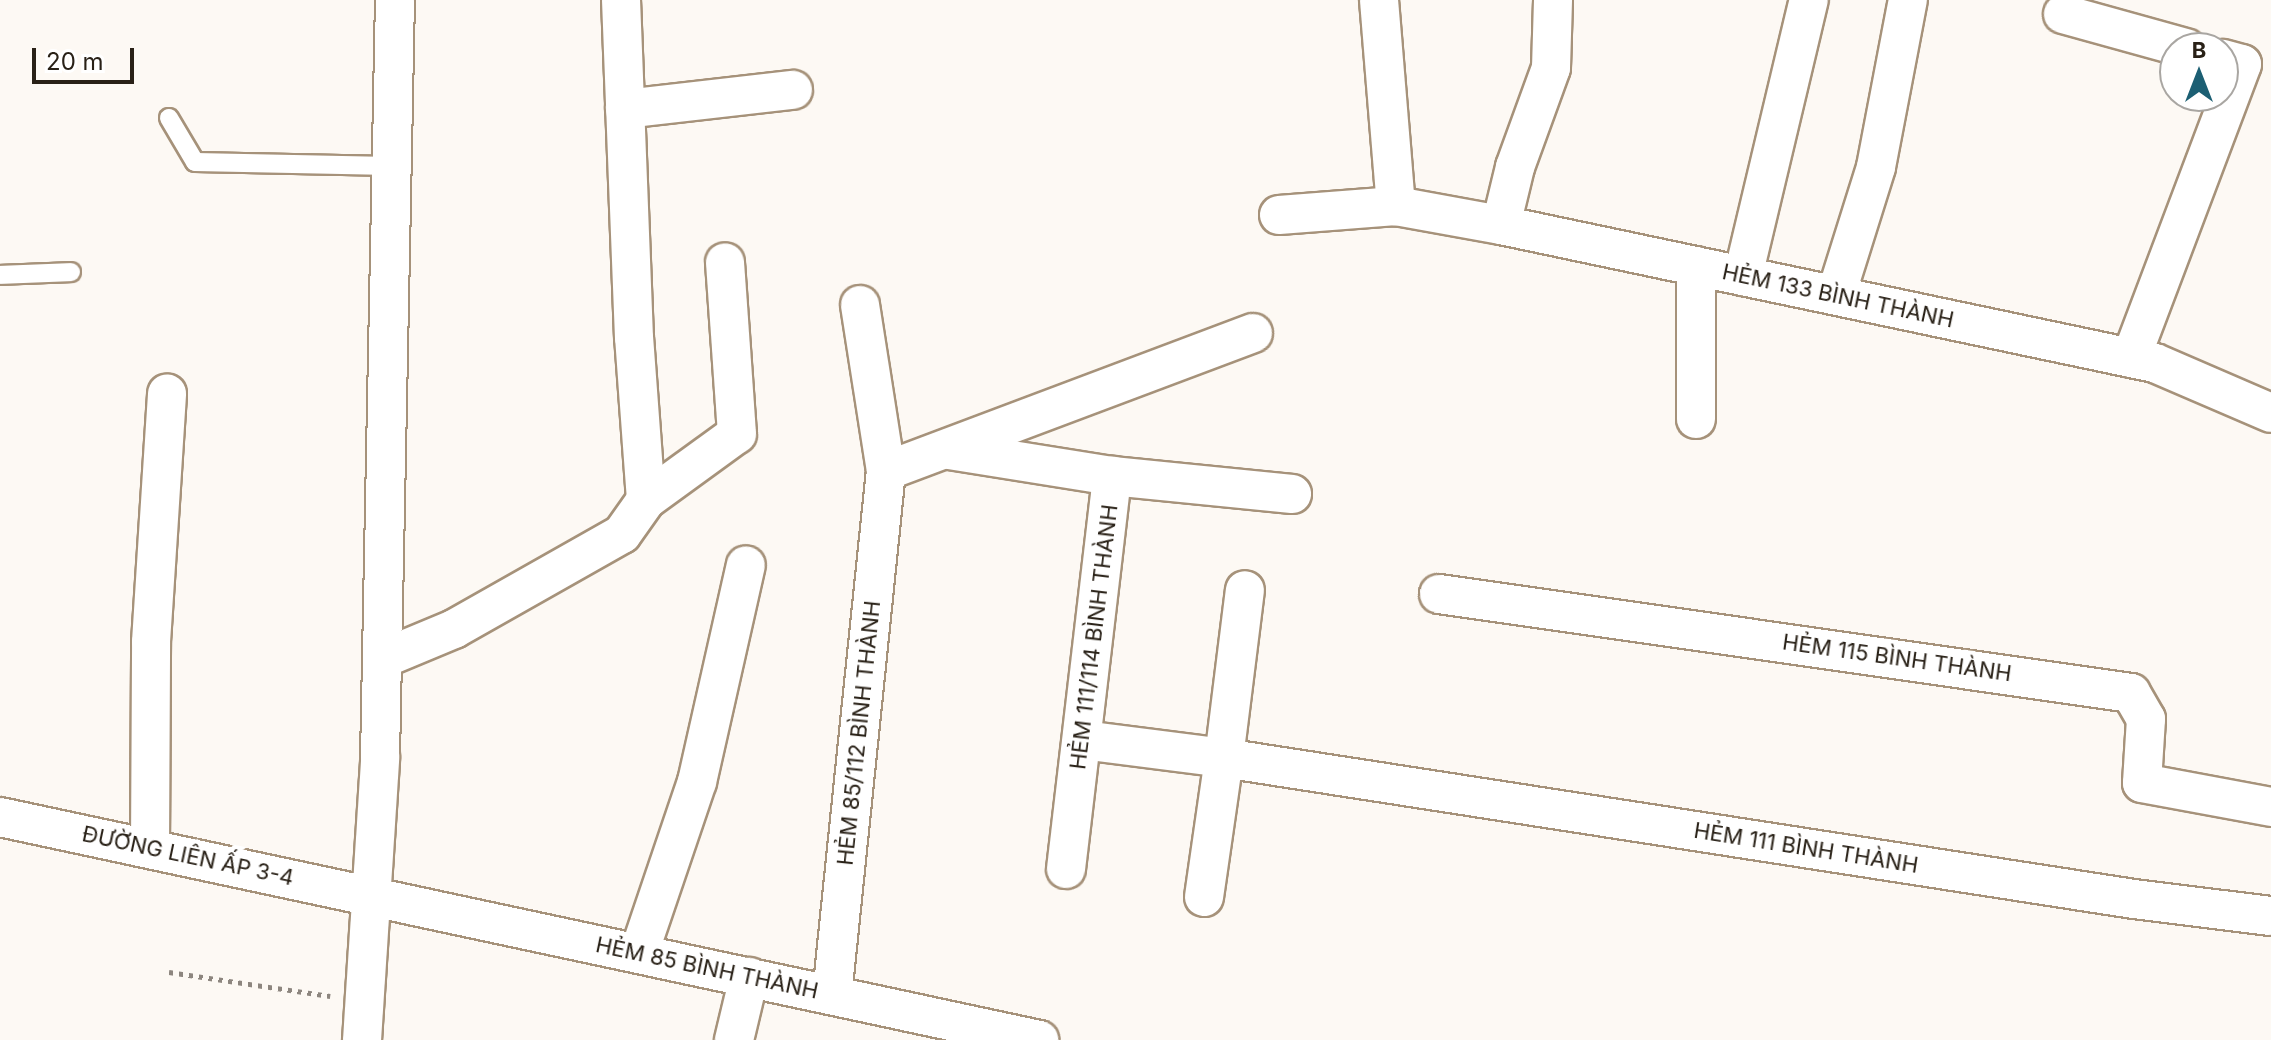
<!DOCTYPE html>
<meta charset="utf-8">
<style>
body{margin:0}
#map{position:relative;width:2271px;height:1040px;overflow:hidden;background:#fdf9f4;font-family:Inter,sans-serif}
div>[style]{position:absolute}
[style*='--x']{left:calc(var(--x)*1px);top:calc(var(--y)*1px);width:calc(var(--w)*1px);rotate:calc(var(--a)*1deg)}
.path>*{height:5px;margin-top:-2.5px;transform-origin:0;background:repeating-linear-gradient(90deg,#8d867f 0 4px,transparent 0 10px)}
.roads{filter:drop-shadow(2px 0 #a6927a) drop-shadow(-2px 0 #a6927a) drop-shadow(0 2px #a6927a) drop-shadow(0 -2px #a6927a)}
.service>*{height:18px;margin:-9px;padding:0 9px;transform-origin:9px;border-radius:9px;background:#fff}
.minor>*{height:38px;margin:-19px;padding:0 19px;transform-origin:19px;border-radius:19px;background:#fff}
span{translate:-50% -50%;white-space:nowrap;text-align:center;line-height:1.15;-webkit-text-stroke:8px #fff;paint-order:stroke}
.street-label{font-size:22px;color:#292117}
.north{position:absolute;left:2159px;top:32px;width:80px;height:80px;box-sizing:border-box;background:#fff;border:2px solid #a9a6a2;border-radius:50%;rotate:0deg;font-size:22px;font-weight:700;line-height:32px;text-align:center;color:#292117}
.north::after{content:'';display:block;margin:auto;width:28px;height:36px;background:#1c5f73;clip-path:polygon(50% 0,100% 100%,50% 72%,0 100%)}
.scale{position:absolute;left:32px;top:48px;width:102px;height:36px;box-sizing:border-box;border:4px solid #292117;border-top:0;padding-left:10px;font-size:24px;line-height:28px;white-space:nowrap;color:#292117;-webkit-text-stroke:6px #fff;paint-order:stroke}
</style>
<div id="map">
<div class="path">
<div style="--x:169;--y:972;--w:163;--a:8.5"></div>
</div>
<div class="roads">
<div class="service">
<div style="--x:169;--y:118;--w:51;--a:59.4"></div>
<div style="--x:195;--y:162;--w:196;--a:1.2"></div>
<div style="--x:0;--y:275;--w:71;--a:-2.4"></div>
</div>
<div class="minor">
<div style="--x:1379;--y:0;--w:207;--a:85.3"></div>
<div style="--x:2063;--y:14;--w:128;--a:15.5"></div>
<div style="--x:625;--y:109;--w:169;--a:-6.5"></div>
<div style="--x:1279;--y:215;--w:117;--a:-4.4"></div>
<div style="--x:1396;--y:206;--w:107;--a:10.3"></div>
<div style="--x:1501;--y:225;--w:668;--a:11.92"></div>
<div style="--x:2155;--y:363;--w:126;--a:23.3"></div>
<div style="--x:1501;--y:225;--w:60;--a:-76.4"></div>
<div style="--x:1515;--y:167;--w:105;--a:-70"></div>
<div style="--x:1551;--y:68;--w:68;--a:-88.3"></div>
<div style="--x:1743;--y:276;--w:284;--a:-76.6"></div>
<div style="--x:1836;--y:295;--w:134;--a:-72.6"></div>
<div style="--x:1876;--y:167;--w:170;--a:-79.2"></div>
<div style="--x:860;--y:305;--w:168;--a:81.1"></div>
<div style="--x:2131;--y:358;--w:314;--a:-69.3"></div>
<div style="--x:2242;--y:64;--w:20;--a:-165"></div>
<div style="--x:1696;--y:419;--w:153;--a:-90"></div>
<div style="--x:949;--y:450;--w:165;--a:9.1"></div>
<div style="--x:1112;--y:476;--w:181;--a:5.7"></div>
<div style="--x:646;--y:500;--w:112;--a:-36"></div>
<div style="--x:737;--y:434;--w:172;--a:-94"></div>
<div style="--x:1439;--y:594;--w:699;--a:8.14"></div>
<div style="--x:2131;--y:693;--w:30;--a:60"></div>
<div style="--x:2146;--y:719;--w:64;--a:93.6"></div>
<div style="--x:2142;--y:783;--w:131;--a:10.5"></div>
<div style="--x:382;--y:659;--w:78;--a:-22.6"></div>
<div style="--x:454;--y:629;--w:193;--a:-29.5"></div>
<div style="--x:622;--y:534;--w:42;--a:-54.8"></div>
<div style="--x:646;--y:500;--w:162;--a:-94.2"></div>
<div style="--x:634;--y:338;--w:338;--a:-92.2"></div>
<div style="--x:1083;--y:740;--w:142;--a:7.3"></div>
<div style="--x:1224;--y:758;--w:169;--a:-82.9"></div>
<div style="--x:0;--y:817;--w:1063;--a:12.11"></div>
<div style="--x:150;--y:848;--w:206;--a:-89.7"></div>
<div style="--x:151;--y:642;--w:249;--a:-86.3"></div>
<div style="--x:1066;--y:869;--w:396;--a:-83.3"></div>
<div style="--x:1204;--y:897;--w:140;--a:-81.8"></div>
<div style="--x:1224;--y:758;--w:921;--a:8.81"></div>
<div style="--x:2134;--y:899;--w:138;--a:7.1"></div>
<div style="--x:639;--y:953;--w:181;--a:-71.3"></div>
<div style="--x:697;--y:782;--w:222;--a:-77.3"></div>
<div style="--x:832;--y:995;--w:527;--a:-84.12"></div>
<div style="--x:886;--y:471;--w:392;--a:-20.6"></div>
<div style="--x:362;--y:1040;--w:283;--a:-86.3"></div>
<div style="--x:380;--y:758;--w:758;--a:-88.87"></div>
<div style="--x:734;--y:1040;--w:65;--a:-76.6"></div>
</div>
</div>
<div class="street-label">
<span style="left:1838px;top:296px;rotate:12deg">HẺM 133 BÌNH THÀNH</span>
<span style="left:1094px;top:637px;rotate:-83deg">HẺM 111/114 BÌNH THÀNH</span>
<span style="left:1897px;top:658px;rotate:8deg">HẺM 115 BÌNH THÀNH</span>
<span style="left:859px;top:733px;rotate:-84deg">HẺM 85/112 BÌNH THÀNH</span>
<span style="left:1806px;top:848px;rotate:9deg">HẺM 111 BÌNH THÀNH</span>
<span style="left:188px;top:856px;rotate:12deg">ĐƯỜNG LIÊN ẤP 3-4</span>
<span style="left:707px;top:968px;rotate:12deg">HẺM 85 BÌNH THÀNH</span>
</div>
<div class="north">B</div>
<div class="scale">20 m</div>
</div>
